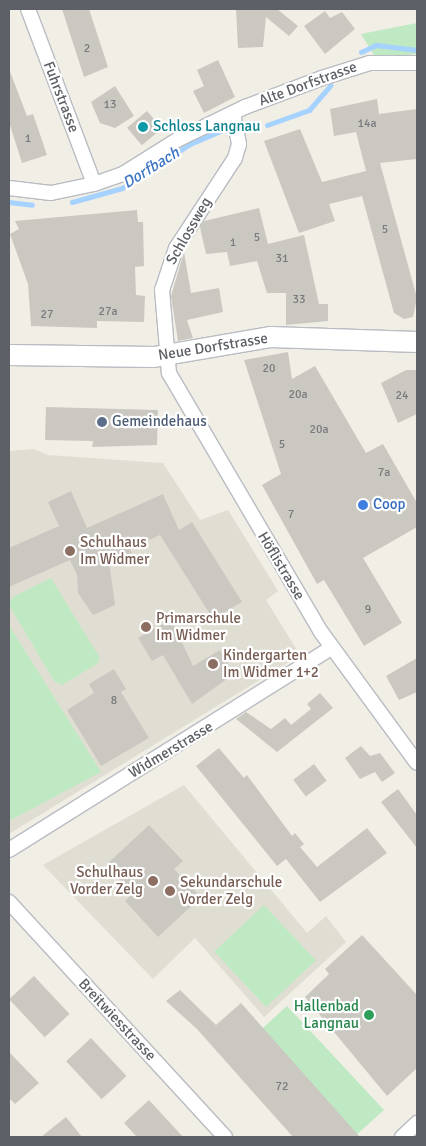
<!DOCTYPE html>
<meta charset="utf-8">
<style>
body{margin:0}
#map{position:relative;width:426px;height:1146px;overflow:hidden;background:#f0eee5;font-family:Signika,sans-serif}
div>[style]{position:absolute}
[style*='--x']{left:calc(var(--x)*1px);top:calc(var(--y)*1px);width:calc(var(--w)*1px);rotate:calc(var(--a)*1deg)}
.education>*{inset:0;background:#e0ded3}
.green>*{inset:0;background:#bfe9c2;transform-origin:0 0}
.stream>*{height:5px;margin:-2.5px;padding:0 2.5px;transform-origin:2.5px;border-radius:2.5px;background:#a6d2ff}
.building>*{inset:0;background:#cbc8c2;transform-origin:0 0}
.roads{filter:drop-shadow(1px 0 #b9bcc2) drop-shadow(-1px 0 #b9bcc2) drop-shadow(0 1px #b9bcc2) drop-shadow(0 -1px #b9bcc2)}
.street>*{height:14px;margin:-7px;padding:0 7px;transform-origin:7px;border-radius:7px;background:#fff}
.secondary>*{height:20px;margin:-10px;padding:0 10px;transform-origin:10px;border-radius:10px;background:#fff}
.dots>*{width:14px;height:14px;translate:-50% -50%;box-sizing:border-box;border:2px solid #fff;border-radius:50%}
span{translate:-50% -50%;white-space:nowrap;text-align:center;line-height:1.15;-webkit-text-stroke:4.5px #fff;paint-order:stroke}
.number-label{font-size:12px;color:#787a7d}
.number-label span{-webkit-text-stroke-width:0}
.street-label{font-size:15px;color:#5c6066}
.culture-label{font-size:15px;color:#0d838f}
.left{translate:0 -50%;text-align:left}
.service-label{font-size:15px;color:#4e5e75}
.shop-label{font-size:15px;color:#366cbe}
.education-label{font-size:15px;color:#785e54}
.right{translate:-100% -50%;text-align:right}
.leisure-label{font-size:15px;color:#27864d}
.water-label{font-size:16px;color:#3c75c4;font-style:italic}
.frame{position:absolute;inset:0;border:10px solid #5c6066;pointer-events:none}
</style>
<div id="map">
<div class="education">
<div style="clip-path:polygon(34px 449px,48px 455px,163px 463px,200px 520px,228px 510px,278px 591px,266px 600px,300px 655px,9px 834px,9px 451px)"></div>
<div style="clip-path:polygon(184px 785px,307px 933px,326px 916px,346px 942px,264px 1017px,195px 938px,153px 979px,43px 865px)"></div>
</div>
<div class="green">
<div style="clip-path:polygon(417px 23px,417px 54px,376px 58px,361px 34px)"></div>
<div style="clip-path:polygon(51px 578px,100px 658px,97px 664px,62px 685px,54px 681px,9px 605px,13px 597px)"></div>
<div style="clip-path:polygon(9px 625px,101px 772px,9px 821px)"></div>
<div style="left:264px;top:905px;width:76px;height:68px;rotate:47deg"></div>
<div style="clip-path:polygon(287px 1006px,384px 1110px,354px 1137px,305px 1137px,231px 1057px)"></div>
</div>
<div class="stream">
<div style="--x:361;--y:52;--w:17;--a:-25"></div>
<div style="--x:376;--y:45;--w:41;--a:7"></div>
<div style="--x:267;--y:125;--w:45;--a:-19.7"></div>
<div style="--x:309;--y:110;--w:33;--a:-49"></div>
<div style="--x:9;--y:202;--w:23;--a:7"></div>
<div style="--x:72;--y:202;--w:52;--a:-15.6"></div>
<div style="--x:122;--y:188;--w:81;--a:-32.9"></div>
<div style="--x:190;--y:144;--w:40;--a:-23.4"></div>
</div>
<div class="building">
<div style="clip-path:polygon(62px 9px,89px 9px,108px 67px,84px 77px)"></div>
<div style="clip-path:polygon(236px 9px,277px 9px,298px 26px,289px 36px,266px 17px,263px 47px,238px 48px)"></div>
<div style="clip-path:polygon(325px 11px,330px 18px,342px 12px,355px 29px,325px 54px,304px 26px)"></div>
<div style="clip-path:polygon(218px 60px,235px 97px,204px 113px,193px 91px,204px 86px,197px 70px)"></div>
<div style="clip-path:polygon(9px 69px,27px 116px,33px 114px,47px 155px,22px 163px,9px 122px)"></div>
<div style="clip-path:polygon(115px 86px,134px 116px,115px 128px,100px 123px,91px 102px)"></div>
<div style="clip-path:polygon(377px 99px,379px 114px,417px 109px,417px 159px,380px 163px,417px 298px,413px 317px,404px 319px,394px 313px,362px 196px,329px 204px,335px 221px,299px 233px,264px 141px,300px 129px,322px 182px,366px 171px,356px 132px,334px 136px,330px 109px)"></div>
<div style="left:147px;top:111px;width:23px;height:26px;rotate:50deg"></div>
<div style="clip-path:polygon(259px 208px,268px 244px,304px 235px,319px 304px,328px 304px,328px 321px,286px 325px,286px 293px,267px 293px,257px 261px,230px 266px,227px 252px,206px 254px,200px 227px,204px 221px)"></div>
<div style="clip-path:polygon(137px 210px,138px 222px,143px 222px,144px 266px,135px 267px,136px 295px,145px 296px,144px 322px,97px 321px,97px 328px,31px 326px,28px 284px,10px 234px,19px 229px,15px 221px)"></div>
<div style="clip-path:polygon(184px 252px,191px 293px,219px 288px,223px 312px,187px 320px,193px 338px,178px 341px,171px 296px)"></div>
<div style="clip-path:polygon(288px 352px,292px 379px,315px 366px,366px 453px,383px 444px,417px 503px,417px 527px,363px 558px,402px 623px,364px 646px,324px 580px,317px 584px,262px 485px,281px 474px,244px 360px)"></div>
<div style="clip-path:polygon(406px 370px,417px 370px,417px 414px,398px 423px,381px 383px)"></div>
<div style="clip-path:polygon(46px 407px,158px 410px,157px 445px,92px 447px,93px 441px,45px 440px)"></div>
<div style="clip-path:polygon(71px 491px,87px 528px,163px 494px,179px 530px,192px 522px,242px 602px,213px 619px,160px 535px,130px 549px,132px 553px,109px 561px,115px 605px,93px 615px,78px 593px,77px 575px,70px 560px,9px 587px,9px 548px,59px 526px,48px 502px)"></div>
<div style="clip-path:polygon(171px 619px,193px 666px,220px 650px,234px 674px,192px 704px,163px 655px,152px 661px,138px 638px)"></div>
<div style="clip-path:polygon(417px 658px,417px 692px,399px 700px,386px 676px)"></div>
<div style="clip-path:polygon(114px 669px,126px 689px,121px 692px,149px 738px,101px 766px,67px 710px,94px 693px,89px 684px)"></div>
<div style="clip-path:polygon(320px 693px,333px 708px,277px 752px,236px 719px,246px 712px,271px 729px,285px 718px,291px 725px,311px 709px,307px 704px)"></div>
<div style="clip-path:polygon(361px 746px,370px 756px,380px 753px,395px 773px,382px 782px,375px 772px,360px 779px,345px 758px)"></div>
<div style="clip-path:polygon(219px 748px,244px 778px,247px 775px,292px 836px,295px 833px,304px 844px,300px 847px,317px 867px,367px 828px,387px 853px,320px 902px,286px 859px,277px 866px,196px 766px)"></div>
<div style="left:314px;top:764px;width:21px;height:26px;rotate:53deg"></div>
<div style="clip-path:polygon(398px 789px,417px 815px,417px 848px,381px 802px)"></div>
<div style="clip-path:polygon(149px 825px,183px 861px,174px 869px,201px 897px,158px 937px,125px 901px,132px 894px,106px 865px)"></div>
<div style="clip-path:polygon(362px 935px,417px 995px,417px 1068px,387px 1096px,305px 997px,329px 974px,325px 969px)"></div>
<div style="left:34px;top:976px;width:52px;height:34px;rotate:47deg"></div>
<div style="clip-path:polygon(180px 990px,216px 1025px,241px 1003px,360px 1137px,293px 1137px,197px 1029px,166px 1001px)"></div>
<div style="left:91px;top:1038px;width:52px;height:34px;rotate:47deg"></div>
<div style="clip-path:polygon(9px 1052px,39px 1083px,15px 1104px,9px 1098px)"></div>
<div style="clip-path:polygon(149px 1100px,183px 1137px,137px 1137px,124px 1123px)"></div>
<div style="clip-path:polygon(66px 1117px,82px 1137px,41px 1137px)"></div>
</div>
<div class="roads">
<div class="street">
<div style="--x:28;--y:9;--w:187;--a:69.3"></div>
<div style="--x:233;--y:113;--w:32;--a:79"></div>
<div style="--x:239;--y:144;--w:15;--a:106"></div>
<div style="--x:235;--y:158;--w:108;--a:123.2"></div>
<div style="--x:176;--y:248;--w:44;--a:108.4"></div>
<div style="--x:162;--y:290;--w:83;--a:85.2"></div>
<div style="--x:169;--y:373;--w:300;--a:59.6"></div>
<div style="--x:321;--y:632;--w:162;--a:53.8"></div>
<div style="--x:9;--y:188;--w:42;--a:6.8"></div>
<div style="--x:51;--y:193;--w:44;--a:-11.8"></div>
<div style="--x:94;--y:184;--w:31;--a:-19"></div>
<div style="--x:123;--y:174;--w:64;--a:-32.2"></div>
<div style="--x:177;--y:140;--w:76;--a:-25.9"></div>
<div style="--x:245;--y:107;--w:82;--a:-20.6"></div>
<div style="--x:322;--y:78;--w:50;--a:-17.4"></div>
<div style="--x:370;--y:63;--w:47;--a:0"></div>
<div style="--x:9;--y:850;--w:380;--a:-32.1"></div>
<div style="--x:9;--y:902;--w:319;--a:47.4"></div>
<div style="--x:402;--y:1137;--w:21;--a:-43"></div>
</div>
<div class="secondary">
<div style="--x:9;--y:355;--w:145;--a:0.8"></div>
<div style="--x:154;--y:357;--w:119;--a:-9.7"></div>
<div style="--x:271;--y:337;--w:146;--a:2"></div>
</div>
</div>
<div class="dots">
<div style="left:143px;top:127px;background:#0f9aa8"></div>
<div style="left:102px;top:422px;background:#5c6f8a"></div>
<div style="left:363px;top:505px;background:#3f7fe0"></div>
<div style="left:70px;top:551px;background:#8d6e63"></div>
<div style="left:146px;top:627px;background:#8d6e63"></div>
<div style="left:213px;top:664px;background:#8d6e63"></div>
<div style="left:153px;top:881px;background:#8d6e63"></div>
<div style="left:170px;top:891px;background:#8d6e63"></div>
<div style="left:369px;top:1015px;background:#2e9e5b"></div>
</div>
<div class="number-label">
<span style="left:87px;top:49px">2</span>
<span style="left:110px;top:105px">13</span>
<span style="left:367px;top:124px">14a</span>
<span style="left:28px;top:139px">1</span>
<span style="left:385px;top:230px">5</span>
<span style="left:257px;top:238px">5</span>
<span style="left:233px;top:243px">1</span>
<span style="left:282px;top:259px">31</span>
<span style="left:299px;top:300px">33</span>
<span style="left:108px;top:312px">27a</span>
<span style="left:47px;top:315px">27</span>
<span style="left:269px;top:369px">20</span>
<span style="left:298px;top:395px">20a</span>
<span style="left:402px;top:396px">24</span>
<span style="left:319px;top:430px">20a</span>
<span style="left:282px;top:445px">5</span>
<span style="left:384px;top:473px">7a</span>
<span style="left:291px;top:515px">7</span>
<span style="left:368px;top:610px">9</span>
<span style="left:114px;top:701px">8</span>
<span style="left:282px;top:1087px">72</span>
</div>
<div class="street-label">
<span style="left:308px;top:84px;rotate:-20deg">Alte Dorfstrasse</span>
<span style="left:61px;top:97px;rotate:69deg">Fuhrstrasse</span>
<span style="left:189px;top:231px;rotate:-60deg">Schlossweg</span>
<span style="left:213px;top:347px;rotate:-9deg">Neue Dorfstrasse</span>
<span style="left:281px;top:566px;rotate:59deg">Höflistrasse</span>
<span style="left:171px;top:750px;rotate:-31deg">Widmerstrasse</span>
<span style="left:117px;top:1020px;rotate:47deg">Breitwiesstrasse</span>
</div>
<div class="culture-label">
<span class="left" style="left:153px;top:127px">Schloss Langnau</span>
</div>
<div class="service-label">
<span class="left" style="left:112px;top:422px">Gemeindehaus</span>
</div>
<div class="shop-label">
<span class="left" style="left:373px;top:505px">Coop</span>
</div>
<div class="education-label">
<span class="left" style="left:80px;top:551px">Schulhaus<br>Im Widmer</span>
<span class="left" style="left:156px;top:627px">Primarschule<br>Im Widmer</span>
<span class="left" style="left:223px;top:664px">Kindergarten<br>Im Widmer 1+2</span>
<span class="right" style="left:143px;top:881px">Schulhaus<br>Vorder Zelg</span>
<span class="left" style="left:180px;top:891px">Sekundarschule<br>Vorder Zelg</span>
</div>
<div class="leisure-label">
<span class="right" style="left:359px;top:1015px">Hallenbad<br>Langnau</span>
</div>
<div class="water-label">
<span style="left:151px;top:168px;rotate:-32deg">Dorfbach</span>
</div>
<div class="frame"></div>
</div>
